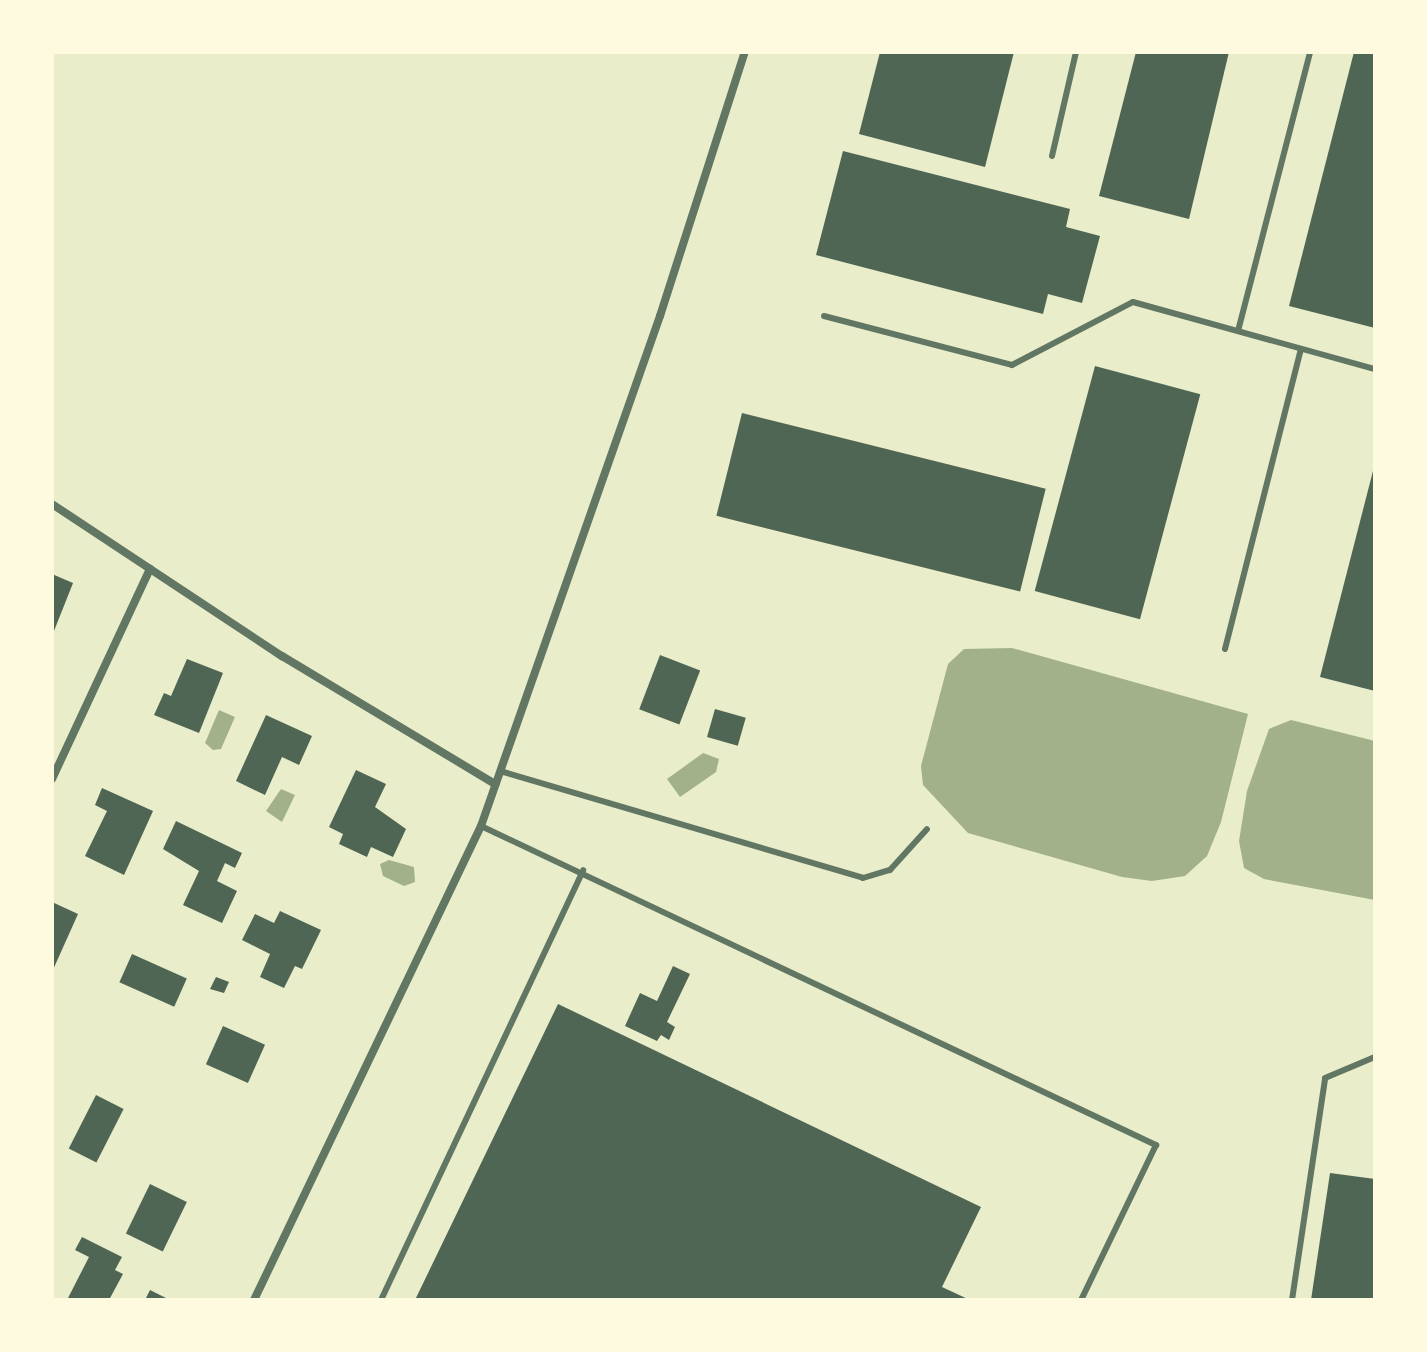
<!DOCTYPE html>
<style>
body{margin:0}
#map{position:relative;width:1427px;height:1352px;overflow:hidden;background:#e9edc9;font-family:Arial,sans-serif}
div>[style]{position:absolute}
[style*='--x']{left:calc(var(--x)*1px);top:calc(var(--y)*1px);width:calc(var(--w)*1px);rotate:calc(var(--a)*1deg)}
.water>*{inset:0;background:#a3b18a}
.building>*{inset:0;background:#4f6655;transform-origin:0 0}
.service>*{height:6px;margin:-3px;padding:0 3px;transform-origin:3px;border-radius:3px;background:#617663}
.minor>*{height:8px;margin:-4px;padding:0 4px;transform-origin:4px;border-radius:4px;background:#617663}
span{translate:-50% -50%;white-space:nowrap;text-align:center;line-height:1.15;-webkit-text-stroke:8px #fefae0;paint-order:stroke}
.frame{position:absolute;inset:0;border:54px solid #fefae0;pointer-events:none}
</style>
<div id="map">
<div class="water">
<div style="clip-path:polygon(1012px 648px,1248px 714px,1221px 822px,1207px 856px,1185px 876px,1152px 881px,1122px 877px,968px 833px,923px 785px,921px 766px,948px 664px,964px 649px)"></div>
<div style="clip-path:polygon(219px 710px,235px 717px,221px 749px,213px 750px,205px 743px)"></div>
<div style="clip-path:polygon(1291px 720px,1375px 741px,1375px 900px,1264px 879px,1244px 868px,1239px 841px,1247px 791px,1269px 729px)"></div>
<div style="clip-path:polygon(703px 753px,719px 759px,716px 772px,680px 797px,667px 779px)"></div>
<div style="clip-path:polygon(281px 789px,295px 795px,282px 822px,266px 811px)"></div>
<div style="clip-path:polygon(389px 860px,414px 867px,415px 882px,404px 886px,383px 876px,380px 864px)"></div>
</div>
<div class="building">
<div style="clip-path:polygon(880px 52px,1014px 52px,985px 167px,859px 134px)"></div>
<div style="clip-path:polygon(1136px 52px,1229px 52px,1189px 219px,1099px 196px)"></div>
<div style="clip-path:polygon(1354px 52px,1375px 52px,1375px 328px,1289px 306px)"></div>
<div style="clip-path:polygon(843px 151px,1070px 209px,1066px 227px,1100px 236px,1082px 303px,1048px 294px,1043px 314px,816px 255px)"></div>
<div style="left:1095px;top:366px;width:109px;height:233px;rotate:15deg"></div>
<div style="left:742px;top:413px;width:313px;height:106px;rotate:14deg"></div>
<div style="clip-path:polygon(1374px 467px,1375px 467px,1375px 691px,1320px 677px)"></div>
<div style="clip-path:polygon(52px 574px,73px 583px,52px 636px)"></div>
<div style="left:660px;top:655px;width:43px;height:58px;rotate:21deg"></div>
<div style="clip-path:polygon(187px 659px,223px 673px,199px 733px,154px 715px,164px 693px,171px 696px)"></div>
<div style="left:715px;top:709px;width:32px;height:29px;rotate:16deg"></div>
<div style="clip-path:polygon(266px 715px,312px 736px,299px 765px,282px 757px,265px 795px,236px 781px)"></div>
<div style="clip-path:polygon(356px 770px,386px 784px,375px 807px,406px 829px,393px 857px,371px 847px,367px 857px,339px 844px,343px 834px,329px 827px)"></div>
<div style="clip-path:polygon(102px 788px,153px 811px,124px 875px,85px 856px,107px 811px,95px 805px)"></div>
<div style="clip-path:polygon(176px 821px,242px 853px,235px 868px,225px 863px,217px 881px,237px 891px,222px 923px,183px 905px,199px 871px,163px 849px)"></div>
<div style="clip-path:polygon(52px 902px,78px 914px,52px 972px)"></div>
<div style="clip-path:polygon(280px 911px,321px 930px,302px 969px,295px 966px,284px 988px,260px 977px,270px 954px,242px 940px,255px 914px,274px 923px)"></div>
<div style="left:132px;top:954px;width:60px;height:31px;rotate:24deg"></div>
<div style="clip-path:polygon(673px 966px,690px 974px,667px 1022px,675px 1027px,669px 1040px,661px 1035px,657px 1041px,625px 1026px,640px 993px,657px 1001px)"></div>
<div style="clip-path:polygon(216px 977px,229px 982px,224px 993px,210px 989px)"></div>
<div style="clip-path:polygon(558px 1004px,981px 1207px,942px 1287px,970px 1300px,415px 1300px)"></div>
<div style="left:223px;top:1026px;width:46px;height:42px;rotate:24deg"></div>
<div style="left:96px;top:1095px;width:31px;height:60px;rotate:27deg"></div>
<div style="clip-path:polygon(1330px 1173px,1375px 1179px,1375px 1300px,1311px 1300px)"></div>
<div style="left:150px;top:1184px;width:41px;height:55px;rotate:26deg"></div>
<div style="clip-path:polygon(82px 1237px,122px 1257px,115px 1270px,123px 1274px,109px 1300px,67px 1300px,89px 1257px,75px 1250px)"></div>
<div style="clip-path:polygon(150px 1290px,170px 1300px,145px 1300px)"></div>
</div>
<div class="service">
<div style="--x:1052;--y:156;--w:107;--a:-77"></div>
<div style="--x:824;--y:316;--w:194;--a:14.6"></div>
<div style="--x:1012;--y:365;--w:136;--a:-27.5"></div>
<div style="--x:1133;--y:302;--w:251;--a:15.5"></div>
<div style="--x:1238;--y:331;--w:288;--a:-75.5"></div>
<div style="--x:1225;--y:649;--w:309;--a:-75.8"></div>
<div style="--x:500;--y:771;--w:378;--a:16.4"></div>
<div style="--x:863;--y:878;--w:28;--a:-17"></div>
<div style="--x:890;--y:870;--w:55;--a:-47.9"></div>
<div style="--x:481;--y:826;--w:747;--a:25.3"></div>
<div style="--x:1156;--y:1145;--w:172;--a:115.8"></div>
<div style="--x:381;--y:1300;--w:475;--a:-64.8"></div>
<div style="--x:1292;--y:1300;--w:224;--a:-81.5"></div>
<div style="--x:1325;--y:1078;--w:54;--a:-22.8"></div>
</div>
<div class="minor">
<div style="--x:52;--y:504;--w:276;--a:33.5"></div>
<div style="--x:282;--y:656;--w:249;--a:31"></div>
<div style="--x:52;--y:779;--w:232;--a:-65"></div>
<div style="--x:254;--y:1300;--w:526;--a:-64.41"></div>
<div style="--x:481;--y:826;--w:541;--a:-70.66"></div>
<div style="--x:660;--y:316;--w:277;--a:-72.2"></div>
</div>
<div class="frame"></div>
</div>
